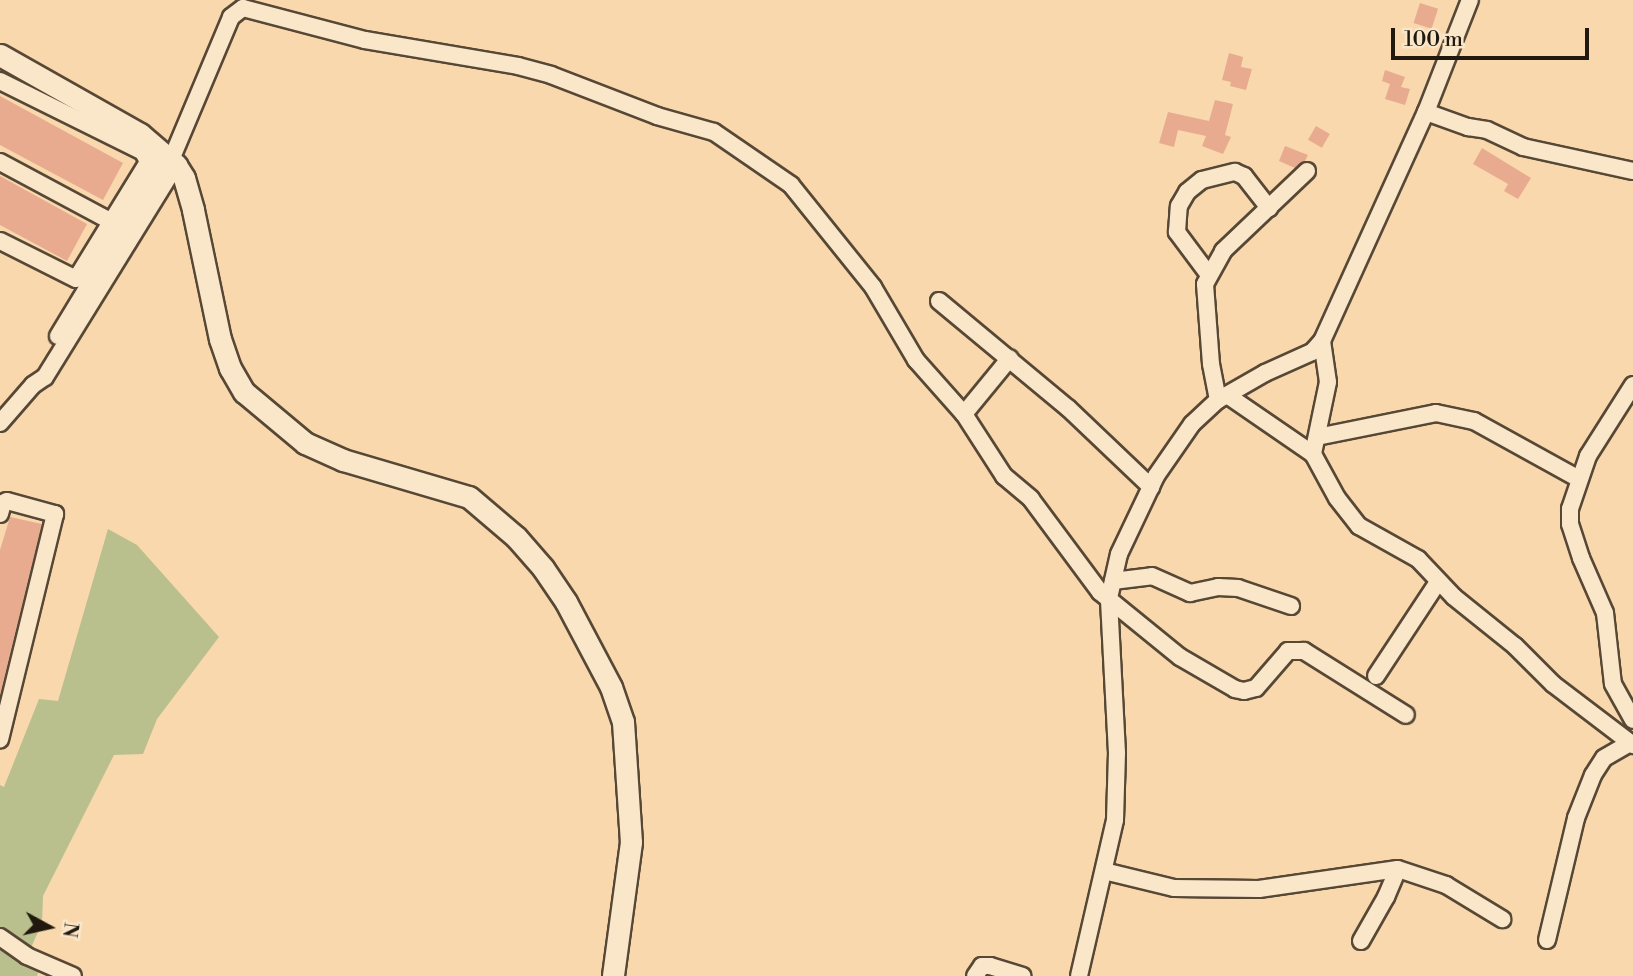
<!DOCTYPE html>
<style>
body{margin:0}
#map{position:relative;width:1633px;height:976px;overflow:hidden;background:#f8d8ac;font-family:"Libre Bodoni",serif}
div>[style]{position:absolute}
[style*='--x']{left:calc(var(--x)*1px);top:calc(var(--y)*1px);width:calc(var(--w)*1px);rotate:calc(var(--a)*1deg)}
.green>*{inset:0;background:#b9c08d}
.building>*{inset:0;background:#e9ab90;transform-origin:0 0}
.roads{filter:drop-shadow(2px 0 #574836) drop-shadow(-2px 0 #574836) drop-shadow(0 2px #574836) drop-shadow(0 -2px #574836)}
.street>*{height:16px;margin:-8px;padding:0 8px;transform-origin:8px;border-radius:8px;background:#fae6c9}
.secondary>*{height:21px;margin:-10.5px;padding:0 10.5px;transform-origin:10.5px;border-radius:10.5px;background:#fae6c9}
span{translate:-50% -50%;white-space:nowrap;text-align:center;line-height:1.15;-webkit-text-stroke:7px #fae6c9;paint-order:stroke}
.north{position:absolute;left:14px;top:892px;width:70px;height:70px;-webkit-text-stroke:5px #fae6c9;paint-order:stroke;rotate:98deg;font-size:19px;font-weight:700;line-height:28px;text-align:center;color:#21180e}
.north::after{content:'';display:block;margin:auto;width:24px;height:32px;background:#21180e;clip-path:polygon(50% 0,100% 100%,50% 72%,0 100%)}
.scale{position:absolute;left:1391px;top:28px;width:198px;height:32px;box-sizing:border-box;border:4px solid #21180e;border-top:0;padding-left:9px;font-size:21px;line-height:24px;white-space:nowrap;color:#21180e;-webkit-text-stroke:5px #fae6c9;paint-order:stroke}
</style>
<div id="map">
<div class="green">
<div style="clip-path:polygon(108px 529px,137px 545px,219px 637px,157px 719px,143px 754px,114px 755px,43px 896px,42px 923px,25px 961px,40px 967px,37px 976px,0 976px,0 785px,4px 787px,39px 699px,58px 701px)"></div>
</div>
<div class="building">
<div style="left:1420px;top:3px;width:19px;height:21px;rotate:18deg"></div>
<div style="clip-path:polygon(1229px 53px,1243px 57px,1241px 67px,1252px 69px,1246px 90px,1230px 86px,1231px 82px,1222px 80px)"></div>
<div style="clip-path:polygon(1385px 70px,1405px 77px,1401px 87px,1410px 89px,1405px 105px,1385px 99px,1390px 84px,1382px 81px)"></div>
<div style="clip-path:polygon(0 96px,123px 163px,103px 200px,0 145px)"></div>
<div style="clip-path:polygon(1215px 100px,1233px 104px,1225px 135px,1231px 137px,1223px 154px,1202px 146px,1206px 136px,1178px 130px,1174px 147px,1159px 143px,1168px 112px,1209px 121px)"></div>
<div style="left:1316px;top:126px;width:16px;height:16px;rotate:30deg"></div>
<div style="clip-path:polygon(1285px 146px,1308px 155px,1305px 161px,1295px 168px,1279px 161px)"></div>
<div style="clip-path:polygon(1482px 148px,1531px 178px,1518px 199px,1504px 191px,1508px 184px,1473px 164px)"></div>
<div style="clip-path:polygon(0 176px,87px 224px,67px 261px,0 225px)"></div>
<div style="clip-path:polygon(10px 517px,42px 524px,0 695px,0 550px)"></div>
</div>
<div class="roads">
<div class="street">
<div style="--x:0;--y:81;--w:160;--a:26.4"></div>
<div style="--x:143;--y:152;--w:11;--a:63"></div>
<div style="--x:148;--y:162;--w:137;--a:121.6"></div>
<div style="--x:76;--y:279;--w:85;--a:-153.4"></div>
<div style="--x:1426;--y:112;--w:45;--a:19.7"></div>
<div style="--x:1468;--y:127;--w:19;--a:9"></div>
<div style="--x:1487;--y:130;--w:40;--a:25"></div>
<div style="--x:1523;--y:147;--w:113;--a:12.3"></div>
<div style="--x:171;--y:160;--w:155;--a:-67.2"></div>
<div style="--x:231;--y:17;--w:15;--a:-37"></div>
<div style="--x:243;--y:8;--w:126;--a:14.7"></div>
<div style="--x:365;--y:40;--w:155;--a:9.6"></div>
<div style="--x:518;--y:66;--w:34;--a:15"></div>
<div style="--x:551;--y:75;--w:114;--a:21.1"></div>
<div style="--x:657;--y:116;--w:59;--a:15.7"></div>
<div style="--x:714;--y:132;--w:93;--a:34.5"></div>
<div style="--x:791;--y:185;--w:131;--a:51.2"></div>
<div style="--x:873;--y:287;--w:85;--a:59.5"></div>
<div style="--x:916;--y:360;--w:72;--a:48.4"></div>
<div style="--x:964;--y:414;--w:74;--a:57.2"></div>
<div style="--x:1004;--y:476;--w:35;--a:40"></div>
<div style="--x:1031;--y:499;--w:116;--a:53.4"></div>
<div style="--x:1100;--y:592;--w:103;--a:39.1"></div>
<div style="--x:1180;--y:657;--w:64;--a:30.2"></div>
<div style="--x:1235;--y:689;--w:9;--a:13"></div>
<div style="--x:1244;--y:691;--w:12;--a:-14"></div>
<div style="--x:1256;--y:688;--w:49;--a:-49.1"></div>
<div style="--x:1288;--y:651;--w:16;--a:0"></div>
<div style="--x:1304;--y:651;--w:120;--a:32.1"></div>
<div style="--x:0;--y:162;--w:125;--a:28.2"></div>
<div style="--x:1209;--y:275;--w:54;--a:-126.7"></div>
<div style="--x:1177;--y:232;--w:26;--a:-86"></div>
<div style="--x:1179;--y:206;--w:16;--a:-60"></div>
<div style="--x:1187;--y:192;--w:19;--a:-39"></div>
<div style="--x:1202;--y:180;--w:34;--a:-14"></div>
<div style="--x:1235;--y:172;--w:10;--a:24"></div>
<div style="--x:1244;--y:176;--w:41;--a:52"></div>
<div style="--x:939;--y:301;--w:168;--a:39.7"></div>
<div style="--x:1068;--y:408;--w:115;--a:43.6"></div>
<div style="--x:58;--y:336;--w:210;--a:-58.8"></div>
<div style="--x:1322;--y:341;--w:41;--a:81.7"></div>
<div style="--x:1328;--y:382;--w:74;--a:101.8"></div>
<div style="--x:1313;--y:454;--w:50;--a:61.4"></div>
<div style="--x:1337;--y:498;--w:36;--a:52"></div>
<div style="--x:1359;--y:526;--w:68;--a:29.2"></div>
<div style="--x:1418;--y:559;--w:52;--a:46.5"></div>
<div style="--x:1454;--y:597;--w:78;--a:38.8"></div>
<div style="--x:1515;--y:646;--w:54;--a:45"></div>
<div style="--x:1553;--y:684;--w:101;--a:37.3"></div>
<div style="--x:1633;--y:385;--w:84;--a:122.4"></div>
<div style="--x:1588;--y:456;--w:56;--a:108.8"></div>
<div style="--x:1570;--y:509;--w:15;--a:90"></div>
<div style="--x:1570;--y:524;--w:36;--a:72"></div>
<div style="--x:1581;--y:558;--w:60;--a:66.4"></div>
<div style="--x:1605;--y:613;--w:71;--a:83.6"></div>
<div style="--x:1613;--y:684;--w:41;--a:60.9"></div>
<div style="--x:1227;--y:395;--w:104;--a:34.5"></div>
<div style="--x:1218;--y:400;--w:37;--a:-101"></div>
<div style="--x:1211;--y:364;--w:80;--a:-94.3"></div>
<div style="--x:1205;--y:284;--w:38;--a:-61"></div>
<div style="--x:1223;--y:251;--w:116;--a:-43.6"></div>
<div style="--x:964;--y:414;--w:72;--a:-50.6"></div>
<div style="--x:0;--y:423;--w:50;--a:-49"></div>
<div style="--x:33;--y:385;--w:14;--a:-34"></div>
<div style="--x:45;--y:377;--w:249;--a:-58.3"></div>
<div style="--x:1317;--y:437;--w:121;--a:-11.4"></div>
<div style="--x:1436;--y:413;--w:39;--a:12"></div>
<div style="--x:1474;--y:421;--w:120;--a:28.9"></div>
<div style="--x:0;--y:514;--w:11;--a:-75"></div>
<div style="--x:3;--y:503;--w:4;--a:-27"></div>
<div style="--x:7;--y:501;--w:50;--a:15.2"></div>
<div style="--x:55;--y:514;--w:232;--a:103.7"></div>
<div style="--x:1113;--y:581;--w:39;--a:-7"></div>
<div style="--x:1152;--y:576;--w:42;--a:24.1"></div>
<div style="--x:1190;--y:593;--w:29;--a:-12"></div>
<div style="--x:1218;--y:587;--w:20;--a:3"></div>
<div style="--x:1238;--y:588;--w:56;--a:18.8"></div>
<div style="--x:1376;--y:676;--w:113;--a:-56.6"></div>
<div style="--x:1104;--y:871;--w:72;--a:13.7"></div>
<div style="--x:1174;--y:888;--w:85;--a:0.7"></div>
<div style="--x:1259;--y:889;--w:140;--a:-8.2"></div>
<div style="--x:1398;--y:869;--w:51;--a:18.4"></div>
<div style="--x:1446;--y:885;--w:66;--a:31.3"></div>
<div style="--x:0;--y:937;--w:33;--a:35"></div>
<div style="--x:27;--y:956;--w:50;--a:23.5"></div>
<div style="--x:1547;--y:940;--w:125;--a:-76.6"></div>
<div style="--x:1576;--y:818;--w:46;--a:-68.4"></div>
<div style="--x:1593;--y:775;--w:20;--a:-57"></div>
<div style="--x:1604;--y:758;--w:30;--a:-30"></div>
<div style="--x:1361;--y:941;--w:51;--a:-60.4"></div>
<div style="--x:1386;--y:897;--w:30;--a:-67"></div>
<div style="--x:975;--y:976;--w:12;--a:-55"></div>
<div style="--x:982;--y:966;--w:8;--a:0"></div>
<div style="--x:990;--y:966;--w:34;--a:17"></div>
<div style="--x:1079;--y:976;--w:160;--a:-77"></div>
<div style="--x:1115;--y:820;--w:67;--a:-88.3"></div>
<div style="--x:1117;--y:753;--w:155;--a:-93"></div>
<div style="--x:1109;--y:598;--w:45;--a:-77.2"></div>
<div style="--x:1119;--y:554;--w:86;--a:-64.6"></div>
<div style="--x:1156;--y:476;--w:63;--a:-55.3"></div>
<div style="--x:1192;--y:424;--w:35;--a:-43"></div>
<div style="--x:1218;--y:400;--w:54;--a:-29.9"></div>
<div style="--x:1265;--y:373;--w:51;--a:-24.1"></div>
<div style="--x:1312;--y:352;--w:15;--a:-48"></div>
<div style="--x:1322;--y:341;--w:252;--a:-65.6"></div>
<div style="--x:1426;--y:112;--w:120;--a:-68.6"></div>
</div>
<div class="secondary">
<div style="--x:0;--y:55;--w:161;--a:29.4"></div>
<div style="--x:140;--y:134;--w:48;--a:40.7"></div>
<div style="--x:176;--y:165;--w:15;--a:58"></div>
<div style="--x:184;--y:178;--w:33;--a:74"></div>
<div style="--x:193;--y:210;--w:132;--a:78.2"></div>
<div style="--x:220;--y:339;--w:31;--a:71"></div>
<div style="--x:230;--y:368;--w:28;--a:60"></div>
<div style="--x:244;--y:392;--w:80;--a:39.9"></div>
<div style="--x:305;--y:443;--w:42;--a:24.1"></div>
<div style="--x:343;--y:460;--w:131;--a:16.4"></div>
<div style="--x:469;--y:497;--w:62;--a:40.4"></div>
<div style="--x:516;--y:537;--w:41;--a:48.9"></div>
<div style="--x:543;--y:568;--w:41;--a:55.9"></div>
<div style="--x:566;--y:602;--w:96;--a:62.1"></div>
<div style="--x:611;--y:687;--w:37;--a:71"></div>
<div style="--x:623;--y:722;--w:120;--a:86.2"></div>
<div style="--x:631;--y:842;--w:135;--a:97.7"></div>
</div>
</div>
<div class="north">N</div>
<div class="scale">100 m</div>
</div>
